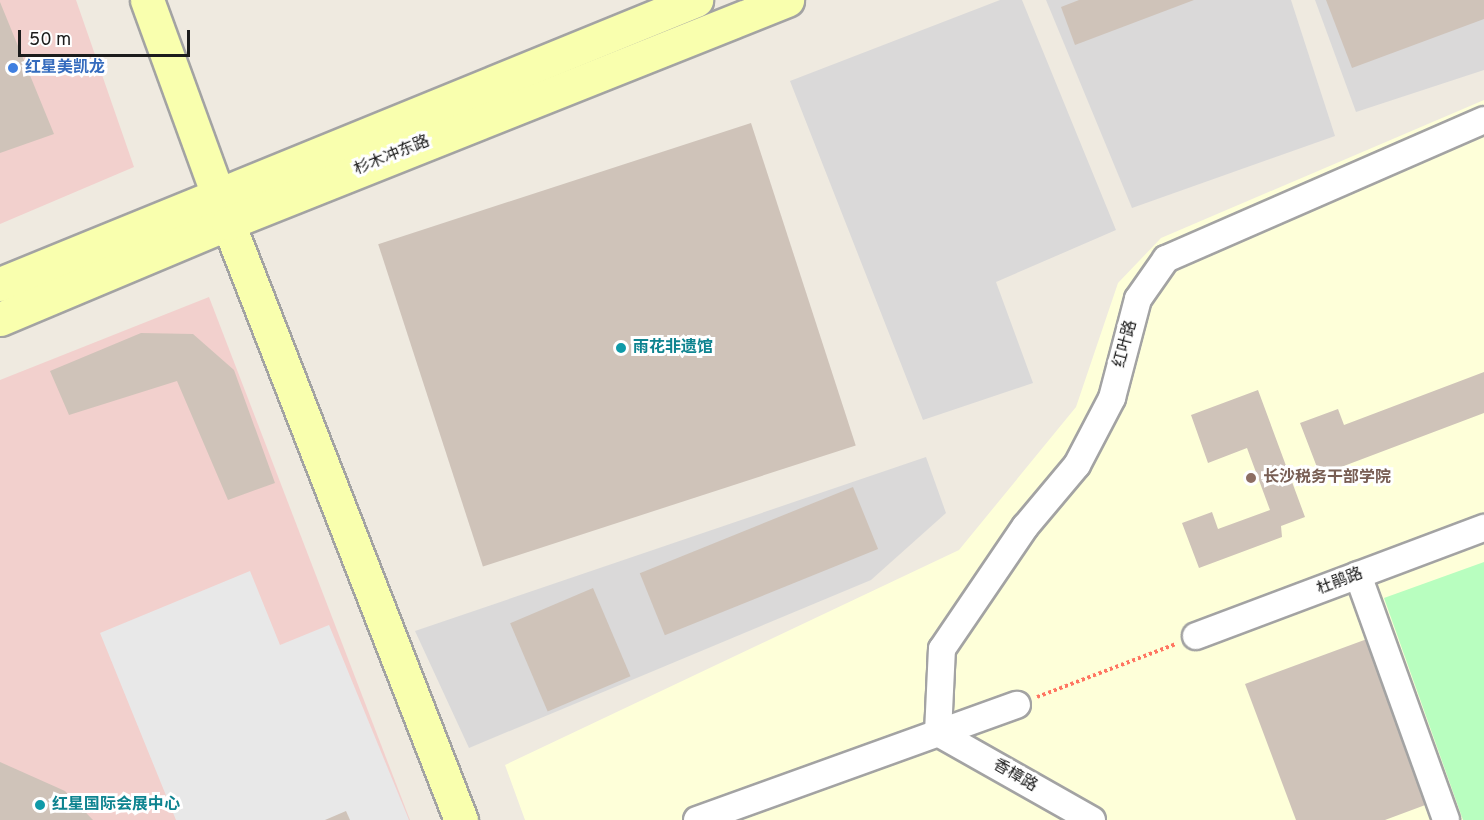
<!DOCTYPE html>
<meta charset="utf-8">
<style>
body{margin:0}
#map{position:relative;width:1484px;height:820px;overflow:hidden;background:#efeae0;font-family:Overpass,"Noto Sans SC",sans-serif}
div>[style]{position:absolute}
[style*='--x']{left:calc(var(--x)*1px);top:calc(var(--y)*1px);width:calc(var(--w)*1px);rotate:calc(var(--a)*1deg)}
.residential>*{inset:0;background:#dad9d9}
.commercial>*{inset:0;background:#f2d0cd}
.education>*{inset:0;background:#feffd9}
.park>*{inset:0;background:#b8febf}
.parking>*{inset:0;background:#e8e8e8}
.building>*{inset:0;background:#cfc3b9;transform-origin:0 0}
.path>*{height:4px;margin-top:-2px;transform-origin:0;background:repeating-linear-gradient(90deg,#ff7561 0 3px,transparent 0 6px)}
.roads{filter:drop-shadow(2px 0 #a3a3a3) drop-shadow(-2px 0 #a3a3a3) drop-shadow(0 2px #a3a3a3) drop-shadow(0 -2px #a3a3a3)}
.street>*{height:26px;margin:-13px;padding:0 13px;transform-origin:13px;border-radius:13px;background:#fff}
.secondary>*{height:33px;margin:-16.5px;padding:0 16.5px;transform-origin:16.5px;border-radius:16.5px;background:#f9ffae}
.dots>*{width:16px;height:16px;translate:-50% -50%;box-sizing:border-box;border:3px solid #fff;border-radius:50%}
span{translate:-50% -50%;white-space:nowrap;text-align:center;line-height:1.15;-webkit-text-stroke:6px #fff;paint-order:stroke}
.shop-label{font-size:16px;color:#366cbe;font-weight:700}
.left{translate:0 -50%;text-align:left}
.street-label{font-size:16px;color:#1c1c1c}
.culture-label{font-size:16px;color:#0d838f;font-weight:700}
.education-label{font-size:16px;color:#785e54;font-weight:700}
.scale{position:absolute;left:18px;top:30px;width:172px;height:27px;box-sizing:border-box;border:3px solid #1c1c1c;border-top:0;padding-left:8px;font-size:18px;line-height:21px;white-space:nowrap;color:#1c1c1c;-webkit-text-stroke:4px #fff;paint-order:stroke}
</style>
<div id="map">
<div class="residential">
<div style="clip-path:polygon(1000px 0,1022px 0,1116px 230px,996px 282px,1033px 383px,923px 420px,790px 81px)"></div>
<div style="clip-path:polygon(1046px 0,1291px 0,1335px 136px,1132px 208px)"></div>
<div style="clip-path:polygon(1315px 0,1484px 0,1484px 70px,1356px 112px)"></div>
<div style="clip-path:polygon(926px 457px,946px 513px,871px 580px,469px 748px,415px 631px)"></div>
</div>
<div class="commercial">
<div style="clip-path:polygon(0 0,76px 0,134px 167px,0 224px)"></div>
<div style="clip-path:polygon(209px 297px,410px 820px,0 820px,0 380px)"></div>
</div>
<div class="education">
<div style="clip-path:polygon(1484px 100px,1484px 820px,525px 820px,505px 765px,959px 550px,1076px 407px,1118px 283px,1161px 238px)"></div>
</div>
<div class="park">
<div style="clip-path:polygon(1484px 562px,1484px 820px,1463px 820px,1384px 598px)"></div>
</div>
<div class="parking">
<div style="clip-path:polygon(250px 571px,280px 645px,329px 625px,409px 820px,176px 820px,100px 633px)"></div>
</div>
<div class="building">
<div style="clip-path:polygon(1079px 0,1194px 0,1075px 45px,1061px 7px)"></div>
<div style="clip-path:polygon(1326px 0,1484px 0,1484px 19px,1352px 68px)"></div>
<div style="clip-path:polygon(0 2px,54px 134px,0 153px)"></div>
<div style="left:751px;top:123px;width:339px;height:392px;rotate:72deg"></div>
<div style="clip-path:polygon(141px 333px,193px 334px,234px 370px,275px 483px,228px 500px,177px 381px,69px 415px,50px 371px)"></div>
<div style="clip-path:polygon(1484px 372px,1484px 413px,1320px 475px,1300px 423px,1338px 409px,1344px 425px)"></div>
<div style="clip-path:polygon(1258px 390px,1305px 517px,1281px 526px,1282px 537px,1199px 568px,1182px 523px,1212px 512px,1218px 529px,1270px 510px,1247px 448px,1208px 463px,1191px 415px)"></div>
<div style="left:853px;top:487px;width:67px;height:230px;rotate:68deg"></div>
<div style="left:593px;top:588px;width:96px;height:90px;rotate:67deg"></div>
<div style="clip-path:polygon(1367px 639px,1428px 804px,1385px 820px,1296px 820px,1245px 684px)"></div>
<div style="clip-path:polygon(0 762px,65px 791px,93px 820px,0 820px)"></div>
<div style="clip-path:polygon(346px 811px,350px 820px,325px 820px)"></div>
</div>
<div class="path">
<div style="--x:1037;--y:697;--w:149;--a:-20.9"></div>
</div>
<div class="roads">
<div class="street">
<div style="--x:1358;--y:575;--w:260;--a:70.2"></div>
<div style="--x:1196;--y:636;--w:308;--a:-20.6"></div>
<div style="--x:697;--y:820;--w:340;--a:-19.8"></div>
<div style="--x:1092;--y:820;--w:177;--a:-150.5"></div>
<div style="--x:938;--y:733;--w:84;--a:-87.3"></div>
<div style="--x:942;--y:649;--w:148;--a:-55.8"></div>
<div style="--x:1025;--y:527;--w:81;--a:-50"></div>
<div style="--x:1077;--y:465;--w:76;--a:-62.4"></div>
<div style="--x:1112;--y:398;--w:102;--a:-75.3"></div>
<div style="--x:1138;--y:299;--w:49;--a:-55"></div>
<div style="--x:1166;--y:259;--w:347;--a:-23.6"></div>
</div>
<div class="secondary">
<div style="--x:147;--y:0;--w:237;--a:70"></div>
<div style="--x:228;--y:223;--w:641;--a:68.68"></div>
<div style="--x:0;--y:284;--w:752;--a:-22.2"></div>
<div style="--x:0;--y:319;--w:247;--a:-22.8"></div>
<div style="--x:228;--y:223;--w:602;--a:-21.75"></div>
</div>
</div>
<div class="dots">
<div style="left:13px;top:68px;background:#3f7fe0"></div>
<div style="left:621px;top:348px;background:#0f9aa8"></div>
<div style="left:1251px;top:478px;background:#8d6e63"></div>
<div style="left:40px;top:805px;background:#0f9aa8"></div>
</div>
<div class="shop-label">
<span class="left" style="left:25px;top:68px">红星美凯龙</span>
</div>
<div class="street-label">
<span style="left:392px;top:156px;rotate:-22deg">杉木冲东路</span>
<span style="left:1126px;top:344px;rotate:-75deg">红叶路</span>
<span style="left:1340px;top:582px;rotate:-21deg">杜鹃路</span>
<span style="left:1015px;top:776px;rotate:30deg">香樟路</span>
</div>
<div class="culture-label">
<span class="left" style="left:633px;top:348px">雨花非遗馆</span>
<span class="left" style="left:52px;top:805px">红星国际会展中心</span>
</div>
<div class="education-label">
<span class="left" style="left:1263px;top:478px">长沙税务干部学院</span>
</div>
<div class="scale">50 m</div>
</div>
